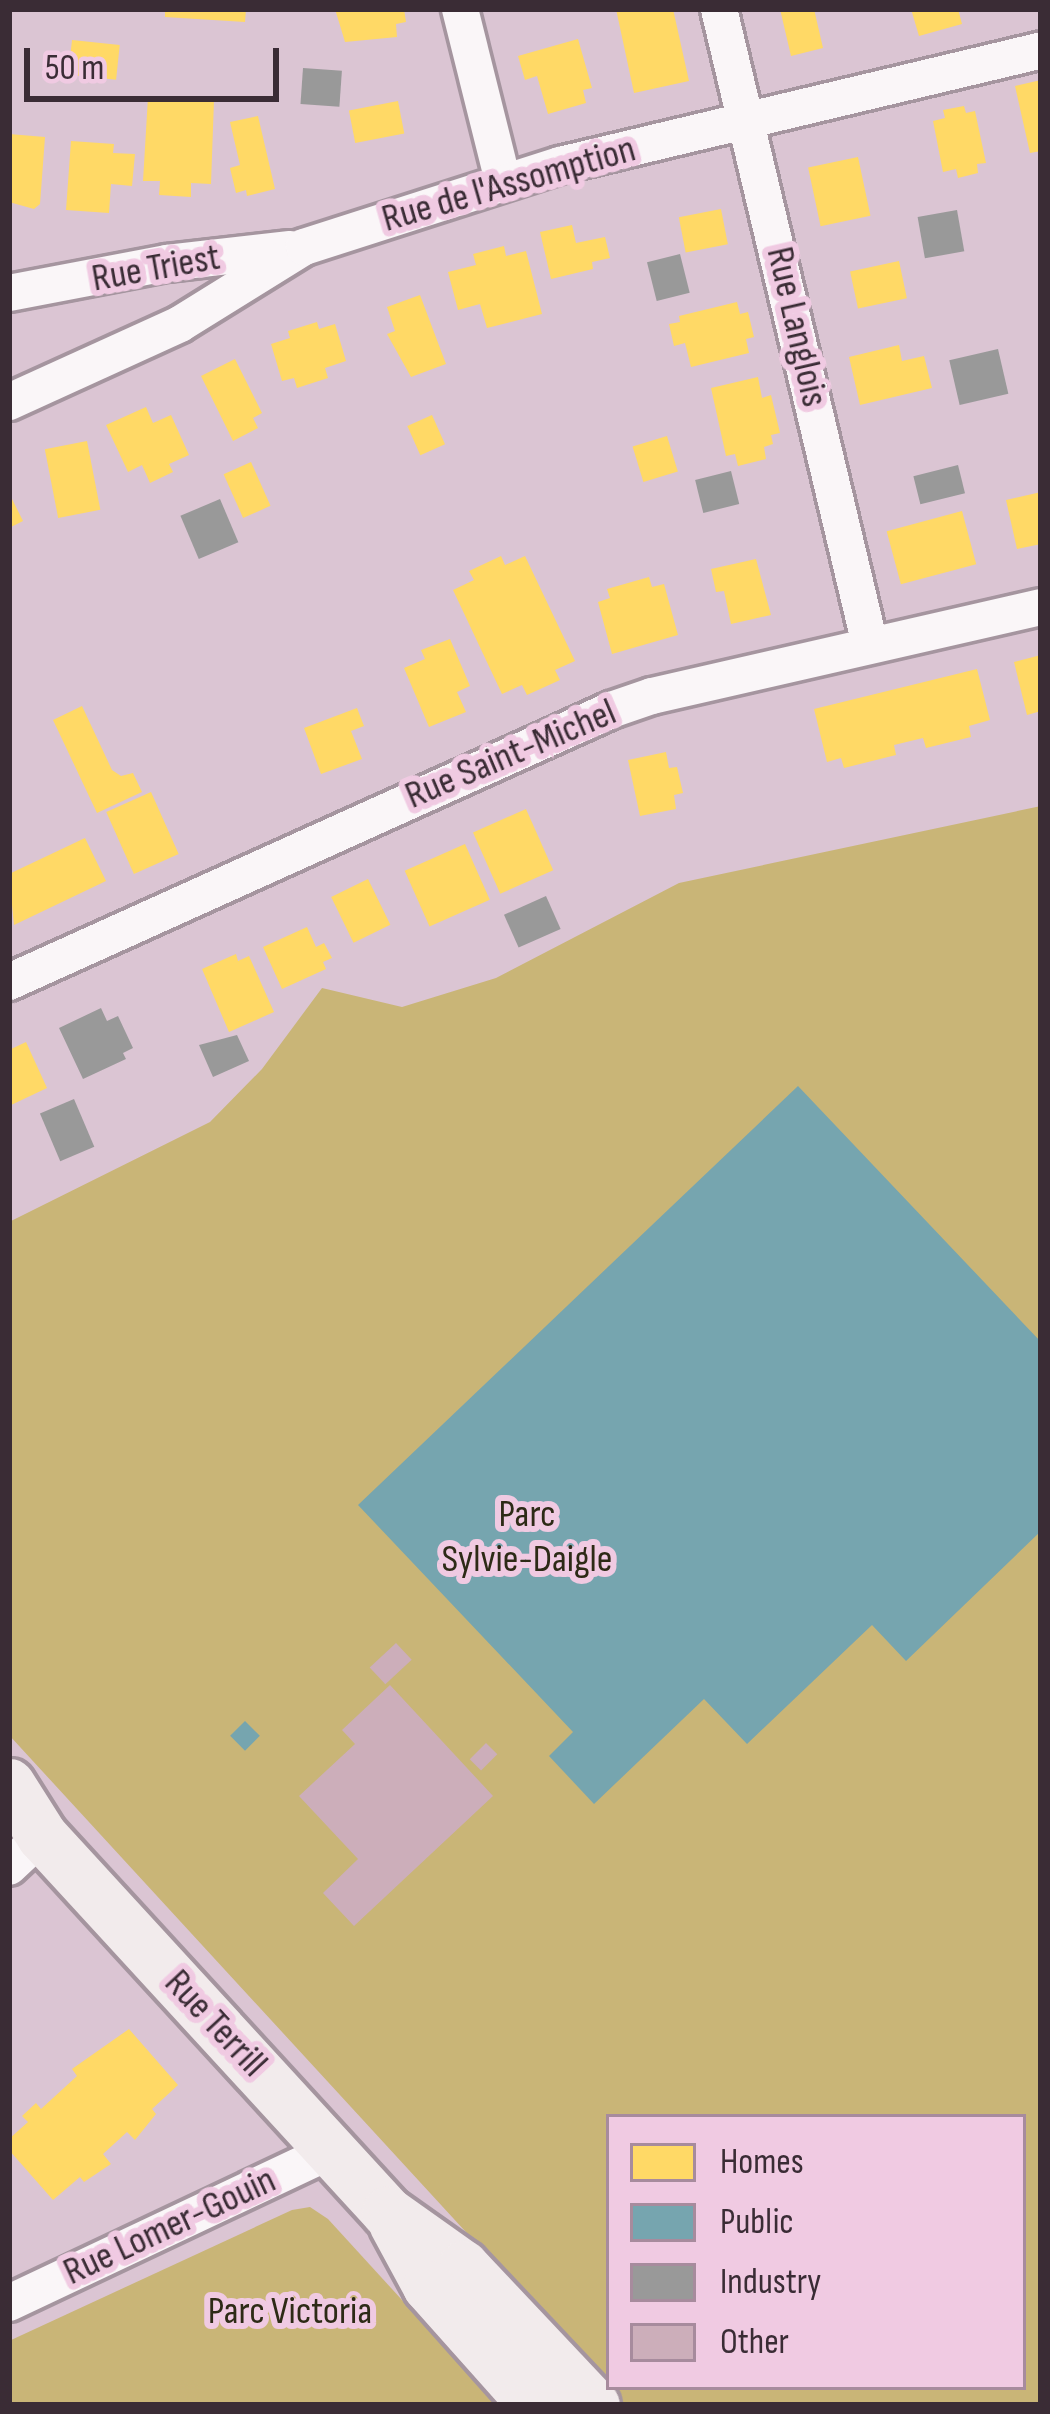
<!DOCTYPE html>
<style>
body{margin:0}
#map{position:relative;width:1050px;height:2414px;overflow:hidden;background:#dbc5d3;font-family:"Sofia Sans Condensed",sans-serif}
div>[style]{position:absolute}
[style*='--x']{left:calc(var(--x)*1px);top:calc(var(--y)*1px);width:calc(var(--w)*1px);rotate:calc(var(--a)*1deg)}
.green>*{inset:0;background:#c9b577}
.homes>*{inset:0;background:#ffd966;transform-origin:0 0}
.public>*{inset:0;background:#76a5af;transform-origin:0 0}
.industry>*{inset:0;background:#999;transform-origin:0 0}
.building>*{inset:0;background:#ccaeba;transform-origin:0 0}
.roads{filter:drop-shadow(3px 0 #a5959f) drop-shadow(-3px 0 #a5959f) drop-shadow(0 3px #a5959f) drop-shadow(0 -3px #a5959f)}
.street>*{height:36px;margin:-18px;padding:0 18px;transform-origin:18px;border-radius:18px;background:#faf6f8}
.secondary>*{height:51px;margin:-25.5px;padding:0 25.5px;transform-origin:25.5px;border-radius:25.5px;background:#f2ebec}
span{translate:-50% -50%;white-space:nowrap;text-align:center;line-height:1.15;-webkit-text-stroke:12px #f0cae2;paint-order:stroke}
.street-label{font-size:39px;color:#3a2c35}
.park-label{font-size:39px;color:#2d2a16}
.frame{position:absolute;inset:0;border:12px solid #3a2c35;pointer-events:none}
.legend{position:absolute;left:606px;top:2114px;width:420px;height:276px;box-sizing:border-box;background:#f0cae2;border:3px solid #a78b9d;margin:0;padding:15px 21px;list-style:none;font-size:36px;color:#3a2c35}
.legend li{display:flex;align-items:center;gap:24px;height:60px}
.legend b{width:60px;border:3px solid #a78b9d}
.scale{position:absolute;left:24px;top:48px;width:255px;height:54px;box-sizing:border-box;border:6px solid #3a2c35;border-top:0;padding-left:15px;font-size:36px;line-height:42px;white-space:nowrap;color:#3a2c35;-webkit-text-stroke:9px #f0cae2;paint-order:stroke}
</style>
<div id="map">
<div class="green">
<div style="clip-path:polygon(evenodd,1041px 806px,1041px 2405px,625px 2405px,9px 1735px,9px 1222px,210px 1122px,262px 1069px,322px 988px,402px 1007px,496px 978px,679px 883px,1041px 806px,609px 2117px,1023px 2117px,1023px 2387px,609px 2387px,609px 2117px)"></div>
<div style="clip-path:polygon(310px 2207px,328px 2219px,498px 2405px,9px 2405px,9px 2341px,292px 2210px)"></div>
</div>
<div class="homes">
<div style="clip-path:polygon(165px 9px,246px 9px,245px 22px,165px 17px)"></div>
<div style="clip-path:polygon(335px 9px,404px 9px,406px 22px,396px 24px,397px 37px,345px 42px)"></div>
<div style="clip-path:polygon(616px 9px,673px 9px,689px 81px,634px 93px)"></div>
<div style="clip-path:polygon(780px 9px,814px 9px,823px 48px,791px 56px)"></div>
<div style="clip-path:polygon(911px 9px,958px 9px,962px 24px,919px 36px)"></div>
<div style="clip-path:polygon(578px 39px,592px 88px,583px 90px,586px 103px,548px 114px,537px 76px,525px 80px,518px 56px)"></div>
<div style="left:72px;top:40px;width:48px;height:35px;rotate:6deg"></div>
<div style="clip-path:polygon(1041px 80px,1041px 151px,1030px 153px,1015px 86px)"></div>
<div style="clip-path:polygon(148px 97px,214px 100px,211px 184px,191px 183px,191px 197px,159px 195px,160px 181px,143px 181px)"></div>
<div style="left:398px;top:101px;width:33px;height:50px;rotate:79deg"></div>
<div style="clip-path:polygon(964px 106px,966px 113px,975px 111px,986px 163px,977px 164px,978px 173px,958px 178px,956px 169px,943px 172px,933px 121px,945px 118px,943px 110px)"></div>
<div style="clip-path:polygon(258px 116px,275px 189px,247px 196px,246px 190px,236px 193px,230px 168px,240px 165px,230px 122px)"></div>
<div style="clip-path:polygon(9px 134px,45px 137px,40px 204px,34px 209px,9px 202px)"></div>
<div style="clip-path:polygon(71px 141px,114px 144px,113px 153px,135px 154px,132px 186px,111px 184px,109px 213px,66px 210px)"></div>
<div style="left:858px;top:157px;width:60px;height:51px;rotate:78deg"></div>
<div style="left:721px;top:209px;width:36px;height:43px;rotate:79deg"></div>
<div style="clip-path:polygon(572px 225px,576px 243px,605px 237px,610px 258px,592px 262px,593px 269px,551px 279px,540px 232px)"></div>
<div style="clip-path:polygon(504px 246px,506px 256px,526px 251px,542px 314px,487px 328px,480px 304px,458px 310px,448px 272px,476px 265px,473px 254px)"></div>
<div style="left:899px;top:261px;width:38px;height:50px;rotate:78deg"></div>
<div style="clip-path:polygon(420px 295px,446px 364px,411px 377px,387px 334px,395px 331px,387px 307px)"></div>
<div style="clip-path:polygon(737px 302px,740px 314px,748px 312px,754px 337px,746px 339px,749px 353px,691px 367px,685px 343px,674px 346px,669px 324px,680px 322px,679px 316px)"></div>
<div style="clip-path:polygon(317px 322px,319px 329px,335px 324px,346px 361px,325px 368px,328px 378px,297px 388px,294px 378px,282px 381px,271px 344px,290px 338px,288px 331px)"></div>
<div style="clip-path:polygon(899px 345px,902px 361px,924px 356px,932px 388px,860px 405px,849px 357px)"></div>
<div style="clip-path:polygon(235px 359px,262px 413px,253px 418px,258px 428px,233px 441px,201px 376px)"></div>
<div style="clip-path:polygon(758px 377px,762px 398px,771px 395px,780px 433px,771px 435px,773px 444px,764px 447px,766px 459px,738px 466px,735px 454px,726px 456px,711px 388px)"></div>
<div style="clip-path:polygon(146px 407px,153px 423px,171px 415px,189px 455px,169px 464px,173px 472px,150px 483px,142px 465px,128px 472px,106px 425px)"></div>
<div style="left:432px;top:415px;width:32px;height:27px;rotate:66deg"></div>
<div style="left:667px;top:436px;width:37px;height:36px;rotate:73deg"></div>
<div style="left:87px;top:441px;width:70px;height:43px;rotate:79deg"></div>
<div style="left:251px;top:462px;width:48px;height:30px;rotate:66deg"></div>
<div style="clip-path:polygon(1041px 492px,1041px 544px,1017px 549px,1006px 500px)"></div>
<div style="clip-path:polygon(9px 493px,23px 521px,9px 528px)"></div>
<div style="left:962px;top:511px;width:55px;height:78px;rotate:75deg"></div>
<div style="clip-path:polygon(501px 556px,505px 565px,525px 556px,575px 661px,555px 670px,560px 680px,527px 695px,522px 685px,502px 694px,453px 590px,474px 580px,469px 571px)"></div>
<div style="clip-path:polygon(756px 559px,771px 615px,731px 624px,724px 591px,716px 592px,711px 569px)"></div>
<div style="clip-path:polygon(649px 577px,652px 587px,664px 584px,678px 635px,612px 654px,598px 602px,610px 598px,607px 589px)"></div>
<div style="clip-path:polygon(450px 639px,470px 686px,457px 692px,466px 712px,429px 727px,404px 668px,425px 659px,421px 650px)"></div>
<div style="clip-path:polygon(1041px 655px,1041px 711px,1027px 715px,1014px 662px)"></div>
<div style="clip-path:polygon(977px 669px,990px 720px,969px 726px,971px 737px,926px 748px,923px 738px,894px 745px,896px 755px,844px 768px,841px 758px,827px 762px,814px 709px)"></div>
<div style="clip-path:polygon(82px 706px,112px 770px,121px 776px,133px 773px,142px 792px,97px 813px,53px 720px)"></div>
<div style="clip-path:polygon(357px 708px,364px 726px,351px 731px,362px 759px,321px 774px,304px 728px)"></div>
<div style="clip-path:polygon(666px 752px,669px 768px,677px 767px,683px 793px,674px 795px,676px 809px,640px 816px,628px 760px)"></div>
<div style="left:151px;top:792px;width:68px;height:49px;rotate:66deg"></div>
<div style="left:526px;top:809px;width:67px;height:58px;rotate:66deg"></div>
<div style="clip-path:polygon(85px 838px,106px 881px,14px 925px,9px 874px)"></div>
<div style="left:465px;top:844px;width:61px;height:66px;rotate:66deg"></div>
<div style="left:368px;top:879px;width:51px;height:41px;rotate:64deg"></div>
<div style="clip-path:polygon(307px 927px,316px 947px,324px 943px,332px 958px,323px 962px,326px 969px,282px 989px,263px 947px)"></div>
<div style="clip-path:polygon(236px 954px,238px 961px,249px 956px,274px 1012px,229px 1032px,202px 969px)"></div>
<div style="clip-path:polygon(26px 1042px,47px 1088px,9px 1106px,9px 1050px)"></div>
<div style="clip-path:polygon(129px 2029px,178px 2085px,152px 2109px,156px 2114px,135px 2140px,127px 2132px,103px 2154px,111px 2164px,84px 2182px,80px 2177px,53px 2200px,9px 2150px,9px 2139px,28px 2122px,22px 2116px,36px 2103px,41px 2109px,77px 2076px,72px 2069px)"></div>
</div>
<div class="public">
<div style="clip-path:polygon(798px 1086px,1041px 1342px,1041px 1531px,906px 1661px,872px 1625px,747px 1744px,704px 1699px,594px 1804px,549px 1756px,573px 1732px,358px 1505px)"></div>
<div style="left:245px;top:1721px;width:21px;height:21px;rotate:45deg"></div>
</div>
<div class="industry">
<div style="left:303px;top:68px;width:39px;height:36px;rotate:4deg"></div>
<div style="left:957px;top:210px;width:42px;height:40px;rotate:80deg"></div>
<div style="left:680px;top:254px;width:40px;height:34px;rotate:76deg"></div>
<div style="left:998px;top:349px;width:46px;height:50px;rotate:77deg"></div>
<div style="left:958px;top:465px;width:29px;height:46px;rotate:76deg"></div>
<div style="left:731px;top:471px;width:34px;height:37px;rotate:76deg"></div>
<div style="left:220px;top:499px;width:47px;height:43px;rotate:67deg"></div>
<div style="left:546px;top:896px;width:36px;height:46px;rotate:66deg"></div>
<div style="clip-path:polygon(101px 1008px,107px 1021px,118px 1016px,133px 1048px,123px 1053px,126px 1059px,83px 1079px,59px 1028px)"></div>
<div style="clip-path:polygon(237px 1035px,249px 1061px,213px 1077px,199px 1045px)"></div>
<div style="left:74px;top:1099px;width:52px;height:37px;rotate:67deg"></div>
</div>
<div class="building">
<div style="left:396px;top:1643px;width:23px;height:36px;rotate:47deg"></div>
<div style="clip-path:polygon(390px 1685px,493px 1796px,354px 1926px,323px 1893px,358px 1859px,299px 1796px,355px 1744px,342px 1730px)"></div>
<div style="left:486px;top:1743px;width:16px;height:23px;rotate:45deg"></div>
</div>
<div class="roads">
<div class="street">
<div style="--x:460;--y:9;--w:177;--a:76"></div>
<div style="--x:719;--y:9;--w:654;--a:76.64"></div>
<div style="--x:9;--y:293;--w:161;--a:-10.8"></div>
<div style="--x:167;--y:263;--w:124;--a:-6.5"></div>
<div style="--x:9;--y:402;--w:188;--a:-24.5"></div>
<div style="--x:180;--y:324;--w:146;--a:-31.8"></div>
<div style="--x:304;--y:247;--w:269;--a:-17.8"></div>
<div style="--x:560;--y:165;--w:495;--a:-13.4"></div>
<div style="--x:9;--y:982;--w:661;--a:-24.31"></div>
<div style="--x:611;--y:710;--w:43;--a:-18.9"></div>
<div style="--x:652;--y:696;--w:399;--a:-12.9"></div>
<div style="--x:9;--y:1867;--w:45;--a:-43.2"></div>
<div style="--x:9;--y:2303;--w:356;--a:-25.3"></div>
</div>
<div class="secondary">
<div style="--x:9;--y:1784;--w:62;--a:57.6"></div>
<div style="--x:42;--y:1836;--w:510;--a:47.46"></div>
<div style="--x:387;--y:2212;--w:93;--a:35.4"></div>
<div style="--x:463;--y:2266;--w:191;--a:46.7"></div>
<div style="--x:394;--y:2223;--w:72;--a:61.6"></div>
<div style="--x:428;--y:2286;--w:159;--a:48.3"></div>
</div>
</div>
<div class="street-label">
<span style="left:509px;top:185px;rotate:-16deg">Rue de l'Assomption</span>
<span style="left:156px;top:269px;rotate:-10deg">Rue Triest</span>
<span style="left:796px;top:327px;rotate:77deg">Rue Langlois</span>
<span style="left:511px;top:755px;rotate:-23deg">Rue Saint-Michel</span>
<span style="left:215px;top:2024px;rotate:47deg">Rue Terrill</span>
<span style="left:170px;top:2227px;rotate:-25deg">Rue Lomer-Gouin</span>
</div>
<div class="park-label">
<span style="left:527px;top:1538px">Parc<br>Sylvie-Daigle</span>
<span style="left:290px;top:2312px">Parc Victoria</span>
</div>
<div class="frame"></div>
<ul class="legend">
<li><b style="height:33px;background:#ffd966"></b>Homes</li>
<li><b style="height:33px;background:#76a5af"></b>Public</li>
<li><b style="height:33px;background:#999"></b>Industry</li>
<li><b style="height:33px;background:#ccaeba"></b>Other</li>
</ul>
<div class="scale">50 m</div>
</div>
